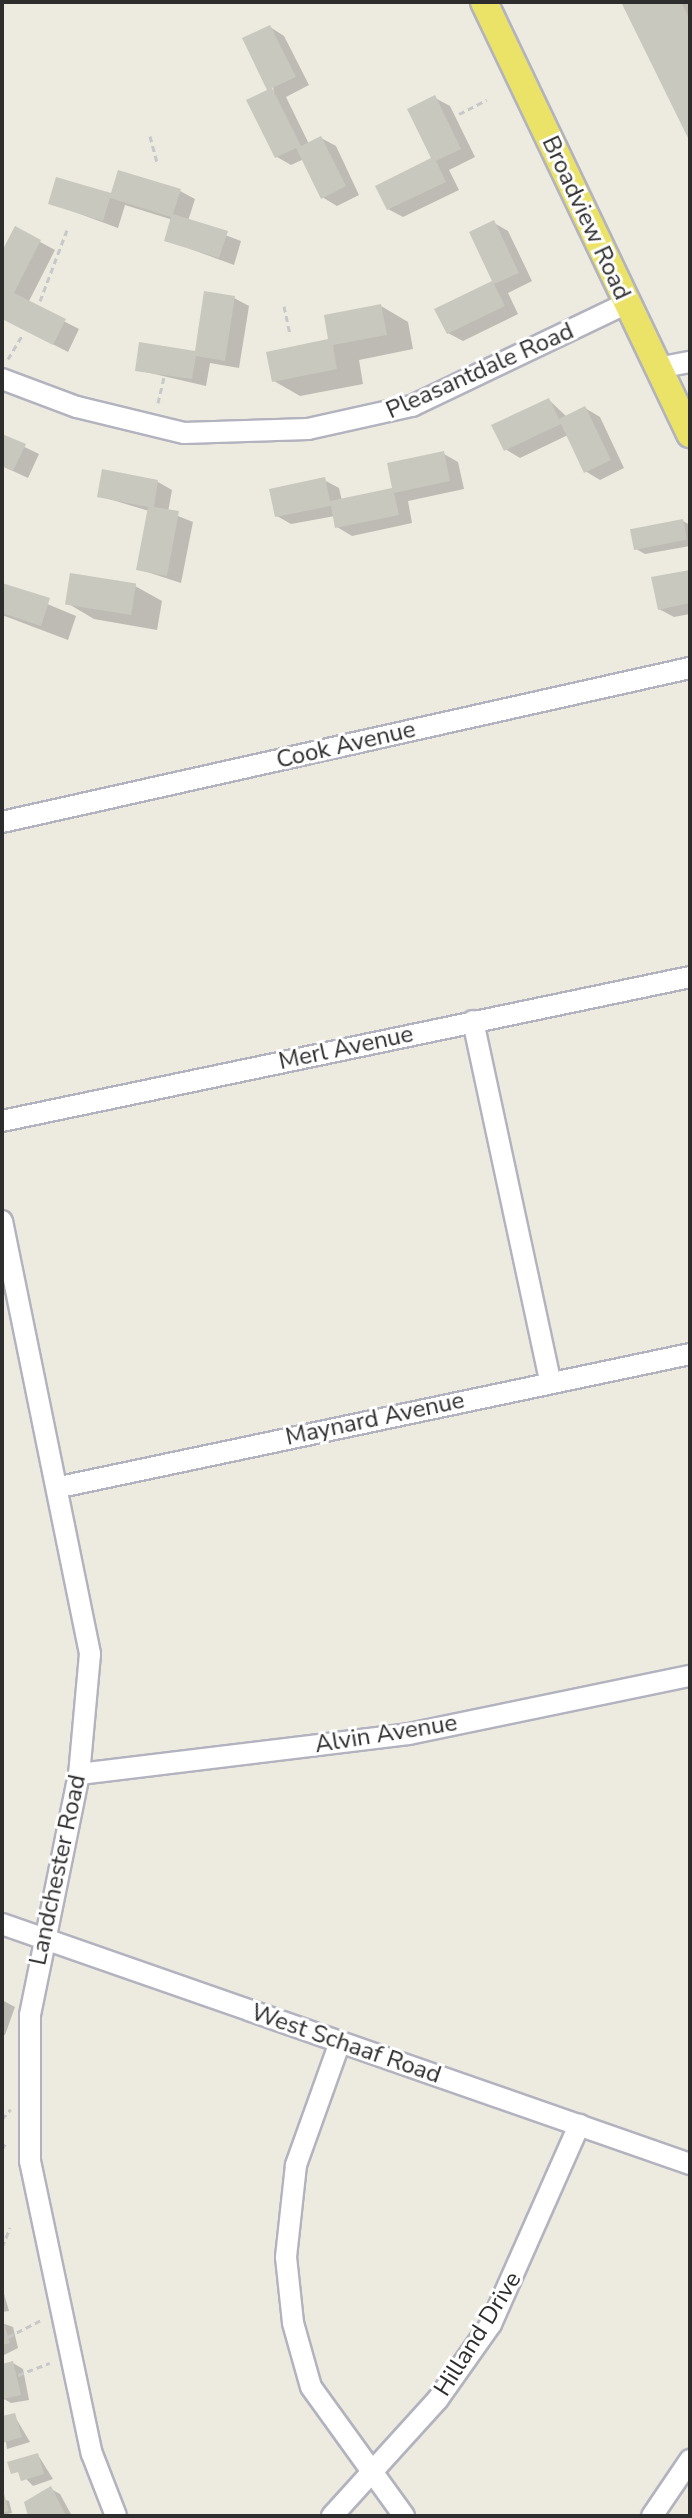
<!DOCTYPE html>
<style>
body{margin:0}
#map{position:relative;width:692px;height:2518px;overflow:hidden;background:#edeae0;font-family:"Nunito Sans",sans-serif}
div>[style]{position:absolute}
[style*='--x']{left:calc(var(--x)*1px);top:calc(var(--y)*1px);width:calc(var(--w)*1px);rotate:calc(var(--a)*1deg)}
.shadow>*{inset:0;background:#0003}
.building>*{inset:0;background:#c9c8be;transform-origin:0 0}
.path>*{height:3px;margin-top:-1.5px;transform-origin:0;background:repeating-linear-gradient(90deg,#c8c8c8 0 6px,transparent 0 10px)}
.roads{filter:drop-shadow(2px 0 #b3b3bf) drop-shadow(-2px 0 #b3b3bf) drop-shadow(0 2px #b3b3bf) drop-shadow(0 -2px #b3b3bf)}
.minor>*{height:20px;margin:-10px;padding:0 10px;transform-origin:10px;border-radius:10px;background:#fff}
.major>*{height:26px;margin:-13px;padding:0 13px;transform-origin:13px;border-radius:13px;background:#ebe368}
span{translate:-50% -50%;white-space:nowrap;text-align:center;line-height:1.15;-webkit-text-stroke:6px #fff;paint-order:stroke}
.street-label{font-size:24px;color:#2d2d2d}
.frame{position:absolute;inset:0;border:4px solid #2d2d2d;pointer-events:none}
</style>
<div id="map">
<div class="shadow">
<div style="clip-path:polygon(623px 2px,690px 2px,690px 137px)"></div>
<div style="clip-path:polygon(270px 27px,284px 36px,309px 85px,286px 97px,309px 144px,321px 138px,336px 146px,359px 195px,337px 206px,322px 197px,304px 159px,291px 165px,277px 157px)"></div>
<div style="clip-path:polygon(435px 98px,450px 106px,475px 157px,449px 170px,459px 190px,403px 217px,388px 209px,434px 159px)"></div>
<div style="clip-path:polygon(180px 191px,195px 199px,188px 221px,241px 241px,234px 265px,166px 240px,173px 220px,125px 205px,118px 228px,50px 203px)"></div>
<div style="clip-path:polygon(494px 223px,508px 231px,532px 281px,508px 293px,518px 314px,463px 341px,448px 333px,495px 282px)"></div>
<div style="clip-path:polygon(16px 229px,55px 250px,28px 303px,79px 329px,68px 352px,2px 318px,2px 255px)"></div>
<div style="clip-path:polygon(234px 298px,249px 306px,239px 368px,210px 363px,206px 386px,137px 370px,196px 353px)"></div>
<div style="clip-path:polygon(381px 306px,408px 322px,413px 349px,359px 360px,363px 384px,300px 396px,274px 381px)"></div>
<div style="clip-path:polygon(549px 400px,567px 417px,585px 408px,600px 417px,624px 468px,600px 480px,585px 471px,568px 435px,520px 458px,505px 449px)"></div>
<div style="clip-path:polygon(2px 436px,39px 454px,28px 478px,2px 466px)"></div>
<div style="clip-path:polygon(444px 454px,458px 462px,464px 489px,408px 501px,412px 523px,352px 536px,337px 527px,335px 516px,291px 524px,277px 516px,324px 480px,339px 488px,342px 501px,395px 490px)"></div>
<div style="clip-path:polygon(158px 482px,172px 490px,168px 512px,193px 522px,181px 583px,138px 569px,149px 511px,99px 496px)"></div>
<div style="clip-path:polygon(683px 521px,690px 525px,690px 546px,645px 554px,636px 549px)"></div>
<div style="clip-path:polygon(690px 572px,690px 614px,674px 617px,659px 609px)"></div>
<div style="clip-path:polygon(2px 585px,76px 616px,68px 640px,2px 615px)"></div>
<div style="clip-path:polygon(135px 586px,162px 601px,157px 630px,94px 619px,67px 603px)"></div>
<div style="clip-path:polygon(2px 2000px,15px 2007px,5px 2035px,2px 2034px)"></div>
<div style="clip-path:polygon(2px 2287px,9px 2311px,2px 2312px)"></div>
<div style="clip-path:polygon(2px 2323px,13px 2327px,18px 2348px,2px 2356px)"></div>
<div style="clip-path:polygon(13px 2363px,23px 2369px,29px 2400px,11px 2403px,2px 2398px,2px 2366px)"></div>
<div style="clip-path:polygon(14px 2415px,30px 2442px,7px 2449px,2px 2418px)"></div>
<div style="clip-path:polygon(38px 2455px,53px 2479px,33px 2486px,11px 2463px)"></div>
<div style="clip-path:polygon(51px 2489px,60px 2494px,72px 2516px,30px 2515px,41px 2492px)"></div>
<div style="clip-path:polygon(2px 2499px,9px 2501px,12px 2513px,2px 2515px)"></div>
</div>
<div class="building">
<div style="clip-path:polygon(621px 2px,681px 2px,690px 20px,690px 142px)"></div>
<div style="clip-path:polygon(270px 25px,296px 77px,272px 88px,301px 146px,321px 136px,346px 186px,321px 199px,296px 148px,275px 158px,246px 100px,267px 90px,242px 38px)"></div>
<div style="clip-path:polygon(435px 95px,461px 149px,436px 161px,446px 182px,387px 210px,375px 186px,431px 158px,407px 109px)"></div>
<div style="clip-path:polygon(118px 170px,181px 189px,173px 214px,228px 231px,219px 258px,164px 241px,171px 217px,110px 198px,103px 221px,48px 204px,56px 177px,111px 193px)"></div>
<div style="clip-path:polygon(494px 220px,519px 273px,494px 284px,505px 306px,447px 334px,434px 309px,492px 281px,469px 232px)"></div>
<div style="clip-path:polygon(15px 226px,41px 240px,14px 293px,66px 319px,53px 345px,2px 319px,2px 251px)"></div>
<div style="clip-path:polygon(204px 291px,235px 296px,225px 361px,196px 356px,192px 379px,135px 371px,139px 342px,195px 351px)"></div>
<div style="clip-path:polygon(381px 304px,387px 335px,333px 345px,337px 369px,272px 382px,266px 352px,328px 339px,324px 315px)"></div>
<div style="clip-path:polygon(549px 398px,559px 419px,585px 406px,611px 460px,584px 473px,561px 424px,504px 451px,491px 425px)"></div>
<div style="clip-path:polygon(2px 434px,26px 444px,13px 471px,2px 466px)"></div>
<div style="clip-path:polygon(444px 451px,450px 481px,394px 493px,399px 515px,335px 528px,331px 506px,275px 517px,269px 489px,325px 477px,330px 501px,392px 488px,387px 463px)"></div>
<div style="clip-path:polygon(102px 469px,158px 480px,154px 507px,179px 511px,167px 576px,136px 570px,148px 507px,97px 497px)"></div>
<div style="left:683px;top:519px;width:21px;height:54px;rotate:79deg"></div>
<div style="clip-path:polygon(690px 570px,690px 603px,658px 610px,651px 577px)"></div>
<div style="left:70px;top:573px;width:67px;height:32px;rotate:9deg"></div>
<div style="clip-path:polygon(2px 583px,50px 598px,41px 626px,2px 613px)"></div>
<div style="clip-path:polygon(2px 2316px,10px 2343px,2px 2345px)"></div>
<div style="clip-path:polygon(13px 2361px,21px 2395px,2px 2399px,2px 2364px)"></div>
<div style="clip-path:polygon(15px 2413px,22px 2437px,2px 2443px,2px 2416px)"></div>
<div style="clip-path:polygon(38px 2453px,44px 2474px,21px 2481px,18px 2472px,11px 2474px,7px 2462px)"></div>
<div style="clip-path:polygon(51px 2486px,65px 2514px,28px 2516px,24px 2502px)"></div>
<div style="clip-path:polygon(2px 2487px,9px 2511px,2px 2513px)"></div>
</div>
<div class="path">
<div style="--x:459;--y:114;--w:31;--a:-27"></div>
<div style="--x:150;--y:136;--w:28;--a:75"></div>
<div style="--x:40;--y:301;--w:76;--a:-69.2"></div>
<div style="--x:284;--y:306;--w:30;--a:78"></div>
<div style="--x:8;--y:359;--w:29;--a:-59"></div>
<div style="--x:158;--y:403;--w:26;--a:-77"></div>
<div style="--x:2;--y:2119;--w:13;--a:-48"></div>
<div style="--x:2;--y:2149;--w:7;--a:-56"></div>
<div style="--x:2;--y:2247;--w:21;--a:-67"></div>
<div style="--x:8;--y:2337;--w:37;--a:-27"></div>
<div style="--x:18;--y:2375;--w:34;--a:-21"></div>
</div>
<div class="roads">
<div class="minor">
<div style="--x:658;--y:368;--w:33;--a:-11"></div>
<div style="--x:2;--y:379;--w:80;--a:20.5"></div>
<div style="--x:77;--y:407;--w:110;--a:13.7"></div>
<div style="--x:184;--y:433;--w:124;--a:-1.8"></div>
<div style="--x:308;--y:429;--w:107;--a:-12.5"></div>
<div style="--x:412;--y:406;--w:238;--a:-25.6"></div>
<div style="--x:2;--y:822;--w:705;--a:-12.62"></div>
<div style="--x:473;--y:1021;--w:368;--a:77.9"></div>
<div style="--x:2;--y:1121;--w:703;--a:-11.82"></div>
<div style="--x:2;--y:1221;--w:442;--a:78.5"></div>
<div style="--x:90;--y:1654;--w:121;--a:95.2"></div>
<div style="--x:79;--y:1774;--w:246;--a:101.5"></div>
<div style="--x:30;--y:2015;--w:146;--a:90"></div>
<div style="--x:30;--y:2161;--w:299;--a:78.1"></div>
<div style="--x:92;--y:2454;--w:66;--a:68.8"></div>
<div style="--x:60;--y:1487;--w:644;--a:-11.92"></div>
<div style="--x:79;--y:1774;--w:332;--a:-6.9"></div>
<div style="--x:409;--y:1734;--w:287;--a:-11.7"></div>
<div style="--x:2;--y:1924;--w:729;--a:19.23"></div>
<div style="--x:340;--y:2042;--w:131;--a:109.7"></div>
<div style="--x:296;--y:2165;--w:93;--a:96.2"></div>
<div style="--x:286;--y:2257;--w:66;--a:83.9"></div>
<div style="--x:293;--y:2323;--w:66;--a:74.3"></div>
<div style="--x:311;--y:2387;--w:159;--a:54.2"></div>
<div style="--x:332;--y:2516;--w:158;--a:-47.8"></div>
<div style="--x:438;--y:2399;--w:92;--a:-54.8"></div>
<div style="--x:491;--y:2324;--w:218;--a:-66.1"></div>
<div style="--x:652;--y:2516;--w:68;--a:-55.8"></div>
</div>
<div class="major">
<div style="--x:484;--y:2;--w:479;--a:64.5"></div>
</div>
</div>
<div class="street-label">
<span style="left:586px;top:218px;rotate:65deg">Broadview Road</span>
<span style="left:480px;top:371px;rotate:-24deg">Pleasantdale Road</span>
<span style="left:346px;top:745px;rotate:-13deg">Cook Avenue</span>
<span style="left:346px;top:1048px;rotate:-12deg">Merl Avenue</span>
<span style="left:375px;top:1419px;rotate:-12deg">Maynard Avenue</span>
<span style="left:386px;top:1734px;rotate:-9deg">Alvin Avenue</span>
<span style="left:58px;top:1870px;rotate:-78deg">Landchester Road</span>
<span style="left:346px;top:2044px;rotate:19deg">West Schaaf Road</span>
<span style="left:478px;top:2334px;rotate:-58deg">Hilland Drive</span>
</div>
<div class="frame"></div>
</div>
